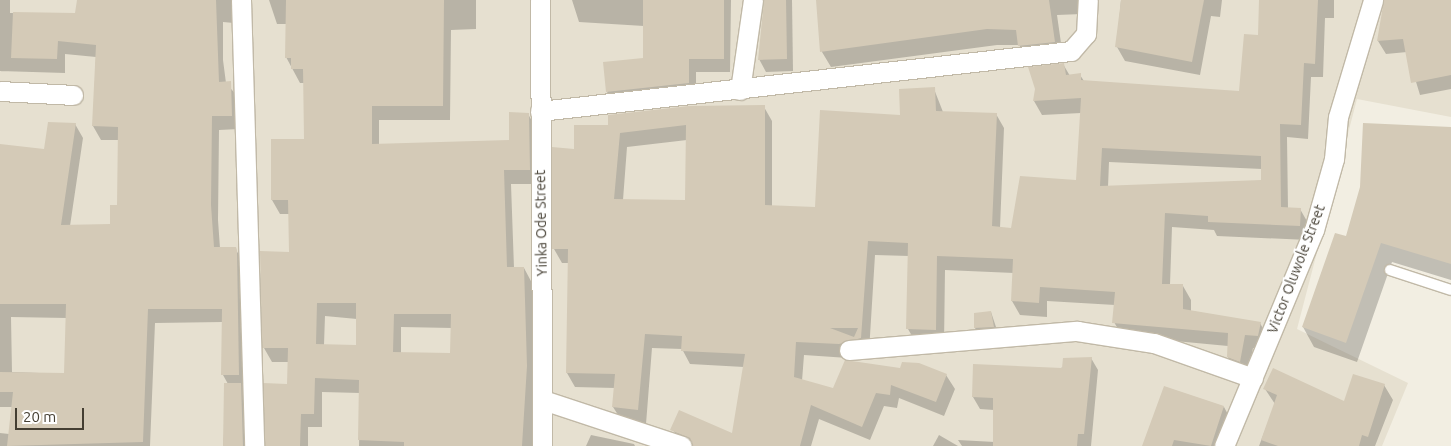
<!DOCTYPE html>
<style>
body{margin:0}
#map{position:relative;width:1451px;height:446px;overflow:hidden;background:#f2eee2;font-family:Ubuntu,sans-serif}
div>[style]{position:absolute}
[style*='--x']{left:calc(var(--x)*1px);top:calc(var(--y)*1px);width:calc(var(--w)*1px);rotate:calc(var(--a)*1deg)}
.residential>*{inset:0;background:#e6e0d0}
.shadow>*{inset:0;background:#0003}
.building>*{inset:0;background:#d4cab7}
.roads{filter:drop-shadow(1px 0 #c1b9a7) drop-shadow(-1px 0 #c1b9a7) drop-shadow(0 1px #c1b9a7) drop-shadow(0 -1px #c1b9a7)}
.lane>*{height:10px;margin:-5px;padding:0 5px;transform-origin:5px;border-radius:5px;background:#fff}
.street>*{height:19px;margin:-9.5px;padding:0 9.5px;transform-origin:9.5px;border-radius:9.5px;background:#fff}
span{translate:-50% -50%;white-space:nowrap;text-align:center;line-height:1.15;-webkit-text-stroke:4px #fff;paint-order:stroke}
.street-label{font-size:14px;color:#443e32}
.scale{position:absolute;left:15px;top:408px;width:69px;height:22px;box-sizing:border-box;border:2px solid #443e32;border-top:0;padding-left:6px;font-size:15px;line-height:18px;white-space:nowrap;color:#443e32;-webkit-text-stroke:4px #fff;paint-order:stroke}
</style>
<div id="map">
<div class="residential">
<div style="clip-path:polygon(0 0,1451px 0,1451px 117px,1357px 99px,1297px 329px,1408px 383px,1382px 446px,0 446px)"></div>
</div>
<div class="shadow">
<div style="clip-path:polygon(evenodd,0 0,10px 0,10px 13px,77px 14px,78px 0,233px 0,234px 23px,223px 22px,223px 60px,226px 83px,238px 97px,239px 129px,219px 130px,218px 220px,220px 248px,235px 248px,243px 262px,243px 389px,248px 398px,250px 446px,223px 446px,228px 384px,223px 375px,223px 322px,155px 323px,150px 446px,0 446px,0 433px,9px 434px,13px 407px,0 407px,0 145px,45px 150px,75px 124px,83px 138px,70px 226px,111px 225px,118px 207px,119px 140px,101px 140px,93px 126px,96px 57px,65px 54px,65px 73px,0 71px,0 0,11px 317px,67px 318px,66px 374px,12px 372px,11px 317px)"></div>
<div style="clip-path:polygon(evenodd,269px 0,476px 0,476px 29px,451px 30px,450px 120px,379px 120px,379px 145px,511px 142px,528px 114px,536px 128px,537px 184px,511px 184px,514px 268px,524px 268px,532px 283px,532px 446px,359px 446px,360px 393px,322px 392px,322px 427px,308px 427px,308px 446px,267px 446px,289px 385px,289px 362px,272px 362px,264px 348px,290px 254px,290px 214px,280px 214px,272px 200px,305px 141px,305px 83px,300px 83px,286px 57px,287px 24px,277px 24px,269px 0,325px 316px,357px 319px,357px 346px,324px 345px,325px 316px,269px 0,401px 327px,452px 328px,451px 354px,401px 354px,401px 327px)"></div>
<div style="clip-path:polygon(572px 0,731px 0,730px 72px,696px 72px,696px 96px,614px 105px,607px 92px,644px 59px,644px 26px,579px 22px)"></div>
<div style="clip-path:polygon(765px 0,792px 0,793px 71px,766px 72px,759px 59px)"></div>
<div style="clip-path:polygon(818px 0,1082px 0,1082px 14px,1057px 15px,1063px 57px,1029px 61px,1019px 45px,997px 45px,831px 67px,822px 52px)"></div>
<div style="clip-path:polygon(1121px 0,1222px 0,1220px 17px,1211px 16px,1200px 75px,1125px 61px,1117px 47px)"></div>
<div style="clip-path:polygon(evenodd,1260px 0,1334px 0,1334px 18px,1325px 18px,1323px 77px,1311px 77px,1308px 139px,1287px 137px,1288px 209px,1300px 209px,1308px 223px,1308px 240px,1217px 236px,1214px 230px,1172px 227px,1170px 285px,1183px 286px,1191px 300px,1191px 311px,1260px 323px,1268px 338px,1265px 349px,1253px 348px,1248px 375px,1236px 371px,1228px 357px,1228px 346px,1122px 336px,1114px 322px,1115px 305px,1047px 301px,1047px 317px,1020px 315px,1012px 301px,1014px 273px,945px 270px,944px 344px,916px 343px,908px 329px,909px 256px,875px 255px,869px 352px,848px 358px,804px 355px,802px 381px,834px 390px,946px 375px,955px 389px,944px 416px,899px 398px,897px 408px,884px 406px,870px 440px,819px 419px,811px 446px,686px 446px,672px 429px,733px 435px,744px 367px,690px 364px,682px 349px,652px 348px,646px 424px,622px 421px,613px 407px,615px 388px,575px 387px,567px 373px,569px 263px,562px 263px,554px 249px,576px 150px,610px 126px,764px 107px,772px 121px,772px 206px,816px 208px,901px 116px,934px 89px,943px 112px,996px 114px,1004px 128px,1000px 228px,1012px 229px,1077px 181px,1081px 113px,1042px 115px,1034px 101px,1063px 64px,1070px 76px,1080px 75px,1084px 81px,1240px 92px,1260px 36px,1260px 0,687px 140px,686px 201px,623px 200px,627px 147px,687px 140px,1260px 0,1109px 162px,1262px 169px,1262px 181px,1108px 187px,1109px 162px)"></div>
<div style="clip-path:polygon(1386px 0,1451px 0,1451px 89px,1420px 95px,1407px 52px,1386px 54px,1378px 41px)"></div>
<div style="clip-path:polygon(1451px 128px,1451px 280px,1392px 262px,1357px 362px,1314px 347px,1303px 327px,1346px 238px)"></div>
<div style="clip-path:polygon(991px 312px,1000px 339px,982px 340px,975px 328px,975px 314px)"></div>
<div style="clip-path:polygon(1091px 358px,1098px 370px,1091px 446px,962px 446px,958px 440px,995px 442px,994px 410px,980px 409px,973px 397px)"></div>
<div style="clip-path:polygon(1384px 385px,1393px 400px,1375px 446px,1259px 446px,1275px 404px,1265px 389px,1345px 403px)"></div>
<div style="clip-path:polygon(1224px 407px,1232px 422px,1224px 446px,1144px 446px)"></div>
<div style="clip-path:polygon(591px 435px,634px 444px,635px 446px,586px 446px)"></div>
<div style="clip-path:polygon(939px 435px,958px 446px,933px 446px)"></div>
</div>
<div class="building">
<div style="clip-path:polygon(77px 0,216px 0,219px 82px,231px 81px,232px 116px,212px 116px,211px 205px,214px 247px,236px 247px,237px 250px,239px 375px,221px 375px,222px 309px,148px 309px,143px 442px,7px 446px,13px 392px,0 392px,0 372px,64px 373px,66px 304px,0 304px,0 144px,44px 149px,48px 122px,76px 123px,61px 225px,110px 224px,110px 205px,117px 205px,118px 127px,92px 126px,96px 45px,58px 41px,57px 59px,11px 58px,13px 12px,75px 13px)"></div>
<div style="clip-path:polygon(evenodd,286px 0,444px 0,443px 106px,372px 106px,372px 144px,509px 140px,509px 112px,529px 113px,530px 170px,504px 170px,507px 267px,524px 267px,527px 366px,522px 446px,404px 446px,404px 442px,358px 440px,359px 380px,315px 378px,314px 414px,301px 414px,300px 446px,265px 446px,263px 383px,287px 384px,288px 348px,262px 348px,260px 251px,289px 252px,288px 200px,271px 200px,271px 139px,304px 139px,303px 69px,291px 69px,291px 58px,285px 58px,286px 0,317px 303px,356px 303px,356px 345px,316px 344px,317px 303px,286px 0,394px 314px,451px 314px,450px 353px,393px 352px,394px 314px)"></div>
<div style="clip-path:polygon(643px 0,724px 0,724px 59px,689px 59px,689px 83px,606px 92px,603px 62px,643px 58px)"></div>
<div style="clip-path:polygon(764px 0,786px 0,787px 59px,758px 60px)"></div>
<div style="clip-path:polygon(816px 0,1049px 0,1055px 42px,1018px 46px,1016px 30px,987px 29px,820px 52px)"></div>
<div style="clip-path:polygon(1121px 0,1204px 0,1192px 62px,1115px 47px)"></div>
<div style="clip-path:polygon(evenodd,1259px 0,1318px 0,1315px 64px,1304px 63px,1301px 125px,1280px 124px,1281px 207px,1301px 208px,1300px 226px,1208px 222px,1208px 216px,1165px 213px,1162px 284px,1183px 284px,1183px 309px,1261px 322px,1258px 336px,1245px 335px,1240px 362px,1227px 357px,1228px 333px,1112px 323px,1115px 292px,1040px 287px,1039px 303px,1011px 301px,1013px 259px,937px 256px,936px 330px,906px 329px,908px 243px,868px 241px,861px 338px,839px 344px,796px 342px,794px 377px,833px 388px,845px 360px,900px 368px,902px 362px,919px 363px,947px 374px,936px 402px,891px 385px,890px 395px,876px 393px,862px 427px,811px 405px,800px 446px,693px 446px,690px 438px,670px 430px,679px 410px,732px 433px,745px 354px,681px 351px,682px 336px,645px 334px,638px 410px,612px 407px,615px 374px,566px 373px,568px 249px,552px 249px,552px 147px,574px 149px,574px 125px,608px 125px,608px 115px,689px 106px,765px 105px,765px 205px,815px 207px,820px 110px,900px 115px,899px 89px,935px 87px,936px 111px,997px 113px,992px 226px,1011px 228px,1020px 176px,1076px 180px,1081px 98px,1033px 101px,1035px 89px,1028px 67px,1064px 63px,1066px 75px,1081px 73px,1081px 80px,1239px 91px,1244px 34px,1258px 35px,1259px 0,686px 125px,685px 200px,614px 199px,620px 133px,686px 125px,1259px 0,1102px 148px,1261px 156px,1261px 180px,1100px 186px,1102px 148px,1259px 0,830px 328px,858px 328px,854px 337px,830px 328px)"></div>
<div style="clip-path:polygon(1384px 0,1451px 0,1451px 75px,1411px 83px,1403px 39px,1377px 41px)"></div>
<div style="clip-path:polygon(1363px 123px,1451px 127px,1451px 264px,1381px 243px,1346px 343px,1302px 327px,1335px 233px,1346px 236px,1360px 187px)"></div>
<div style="clip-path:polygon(991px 311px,994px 327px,974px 328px,974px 313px)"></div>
<div style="clip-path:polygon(1092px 357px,1084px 434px,1078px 434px,1077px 446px,993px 446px,993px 398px,972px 397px,973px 364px,1062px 368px,1063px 358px)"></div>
<div style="clip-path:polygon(1273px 368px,1344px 401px,1353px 374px,1385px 384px,1368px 437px,1362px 435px,1359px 446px,1278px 446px,1261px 440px,1277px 395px,1263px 389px)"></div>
<div style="clip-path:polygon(224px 383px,241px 383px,243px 446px,223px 446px)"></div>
<div style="clip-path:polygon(1164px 386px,1224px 406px,1211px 446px,1174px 440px,1172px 446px,1142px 446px)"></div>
</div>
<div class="roads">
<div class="lane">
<div style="--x:1390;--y:270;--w:64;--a:18.2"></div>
</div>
<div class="street">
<div style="--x:241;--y:0;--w:446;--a:88.3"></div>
<div style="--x:540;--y:0;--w:446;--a:89.7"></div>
<div style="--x:740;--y:90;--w:91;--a:-81.8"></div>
<div style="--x:0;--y:91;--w:73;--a:3.1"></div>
<div style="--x:540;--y:111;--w:534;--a:-6.45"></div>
<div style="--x:1071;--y:51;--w:23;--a:-49"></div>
<div style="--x:1086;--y:34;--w:34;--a:-87"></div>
<div style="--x:849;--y:350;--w:229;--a:-4.8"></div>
<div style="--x:1077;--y:331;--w:78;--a:8.9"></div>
<div style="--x:1154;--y:343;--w:105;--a:19.5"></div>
<div style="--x:543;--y:400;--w:146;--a:18.3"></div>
<div style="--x:1224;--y:446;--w:234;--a:-67.4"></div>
<div style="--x:1314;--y:230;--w:74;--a:-74.3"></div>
<div style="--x:1334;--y:159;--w:42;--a:-84.6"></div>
<div style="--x:1338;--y:117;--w:122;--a:-73.3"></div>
</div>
</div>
<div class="street-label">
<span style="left:541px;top:223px;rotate:-91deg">Yinka Ode Street</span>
<span style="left:1296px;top:269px;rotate:-69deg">Victor Oluwole Street</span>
</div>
<div class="scale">20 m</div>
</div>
